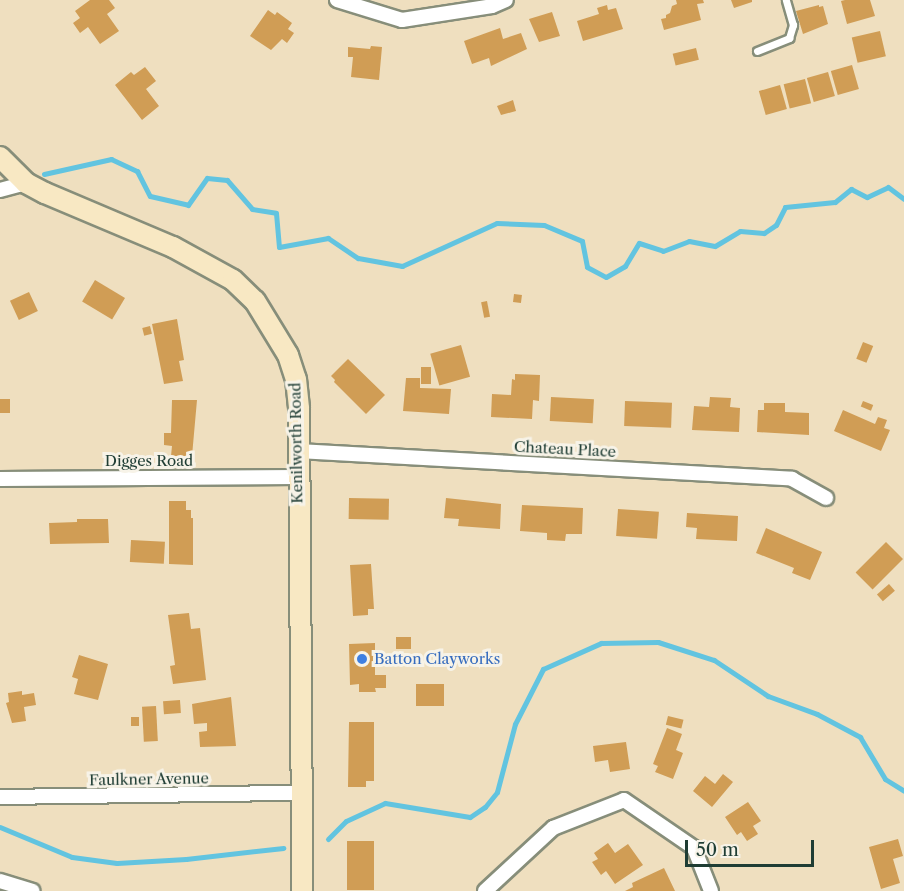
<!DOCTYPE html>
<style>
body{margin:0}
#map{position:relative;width:904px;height:891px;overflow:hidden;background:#efdfbf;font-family:"Libre Caslon Text",serif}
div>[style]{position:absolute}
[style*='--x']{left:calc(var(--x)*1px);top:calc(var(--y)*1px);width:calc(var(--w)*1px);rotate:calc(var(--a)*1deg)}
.stream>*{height:5px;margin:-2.5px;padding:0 2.5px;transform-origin:2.5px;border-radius:2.5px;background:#62c4e0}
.building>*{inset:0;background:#d09d55;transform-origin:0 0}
.roads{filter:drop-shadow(2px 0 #878e7a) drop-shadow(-2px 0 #878e7a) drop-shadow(0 2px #878e7a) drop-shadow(0 -2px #878e7a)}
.lane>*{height:7px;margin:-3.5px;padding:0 3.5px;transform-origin:3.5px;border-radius:3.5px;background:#fff}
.street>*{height:14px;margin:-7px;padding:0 7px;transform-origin:7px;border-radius:7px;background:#fff}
.secondary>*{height:20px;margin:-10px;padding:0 10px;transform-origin:10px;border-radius:10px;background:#f8e8c3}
.dots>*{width:16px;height:16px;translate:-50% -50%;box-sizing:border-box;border:3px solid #f7f3e8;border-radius:50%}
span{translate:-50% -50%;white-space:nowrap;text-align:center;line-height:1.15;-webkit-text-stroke:6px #f7f3e8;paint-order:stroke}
.street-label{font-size:15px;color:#1f3d34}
.shop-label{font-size:15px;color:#366cbe}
.left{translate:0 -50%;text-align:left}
.scale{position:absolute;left:685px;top:840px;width:129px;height:27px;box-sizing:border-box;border:3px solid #1f3d34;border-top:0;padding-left:8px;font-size:18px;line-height:21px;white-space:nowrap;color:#1f3d34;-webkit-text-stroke:4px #f7f3e8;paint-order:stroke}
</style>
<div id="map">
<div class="stream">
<div style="--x:44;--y:174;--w:69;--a:-12.6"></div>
<div style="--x:111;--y:159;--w:29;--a:25"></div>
<div style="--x:137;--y:171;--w:28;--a:63"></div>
<div style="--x:150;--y:196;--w:39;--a:13"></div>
<div style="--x:188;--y:205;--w:33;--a:-55"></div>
<div style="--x:207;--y:178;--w:20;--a:6"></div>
<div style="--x:227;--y:180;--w:38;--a:49"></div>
<div style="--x:252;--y:209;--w:24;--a:9"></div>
<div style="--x:276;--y:213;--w:34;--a:85"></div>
<div style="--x:279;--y:247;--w:50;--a:-10.4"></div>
<div style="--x:328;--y:238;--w:36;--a:34"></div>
<div style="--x:358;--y:258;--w:45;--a:10.3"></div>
<div style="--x:402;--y:266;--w:104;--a:-24.4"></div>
<div style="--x:497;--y:223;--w:47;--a:2.4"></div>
<div style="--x:544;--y:225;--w:41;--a:22.8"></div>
<div style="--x:582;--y:241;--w:26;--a:79"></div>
<div style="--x:587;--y:267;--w:21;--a:28"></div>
<div style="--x:606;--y:277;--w:22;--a:-30"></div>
<div style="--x:625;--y:266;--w:27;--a:-59"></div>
<div style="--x:639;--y:243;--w:25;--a:18"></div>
<div style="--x:663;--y:251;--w:28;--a:-21"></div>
<div style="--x:689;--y:241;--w:26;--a:11"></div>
<div style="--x:715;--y:246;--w:29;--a:-31"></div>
<div style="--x:740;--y:231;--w:24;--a:5"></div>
<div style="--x:764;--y:233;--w:14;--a:-34"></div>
<div style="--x:776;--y:225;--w:20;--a:-63"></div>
<div style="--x:785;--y:207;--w:50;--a:-5.7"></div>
<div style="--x:835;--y:202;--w:21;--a:-39"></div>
<div style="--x:851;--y:189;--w:18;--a:27"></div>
<div style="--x:867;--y:197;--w:23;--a:-25"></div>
<div style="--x:888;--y:187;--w:20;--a:37"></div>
<div style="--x:0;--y:827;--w:78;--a:22.6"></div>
<div style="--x:72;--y:857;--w:45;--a:7.6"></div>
<div style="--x:117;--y:863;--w:69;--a:-3.3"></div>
<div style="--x:186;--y:859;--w:98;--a:-6.5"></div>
<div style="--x:328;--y:839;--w:25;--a:-45"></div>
<div style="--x:346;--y:821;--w:43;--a:-24.8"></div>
<div style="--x:385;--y:803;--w:86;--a:9.4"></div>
<div style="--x:470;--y:817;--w:18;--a:-34"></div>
<div style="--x:485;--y:807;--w:19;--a:-51"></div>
<div style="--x:497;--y:792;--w:70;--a:-75.2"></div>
<div style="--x:515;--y:724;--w:62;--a:-63"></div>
<div style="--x:543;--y:669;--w:64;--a:-24.1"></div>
<div style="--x:601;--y:643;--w:57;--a:-1"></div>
<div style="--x:658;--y:642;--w:59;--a:17.8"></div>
<div style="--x:714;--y:660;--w:65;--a:33.7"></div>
<div style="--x:768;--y:696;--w:52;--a:20.2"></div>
<div style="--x:817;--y:714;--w:49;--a:28.1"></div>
<div style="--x:860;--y:737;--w:49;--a:59.2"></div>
<div style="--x:885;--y:779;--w:22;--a:32"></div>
</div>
<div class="building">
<div style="clip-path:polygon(90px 0,109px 0,115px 8px,107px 14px,119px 31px,100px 44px,88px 27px,80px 33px,73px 23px,80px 18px,75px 11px)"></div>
<div style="clip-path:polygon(676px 0,703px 0,704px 3px,697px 4px,701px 20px,664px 30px,661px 19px,666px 18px,666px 15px,670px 13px,672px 6px,677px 4px)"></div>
<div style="clip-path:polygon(731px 0,752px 0,752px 2px,734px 8px)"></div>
<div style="clip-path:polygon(845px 0,870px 0,875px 16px,847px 24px,841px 1px)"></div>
<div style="clip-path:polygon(607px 5px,608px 10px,616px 8px,623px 29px,583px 41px,577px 21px,599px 14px,597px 8px)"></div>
<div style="clip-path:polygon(819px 5px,819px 7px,823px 6px,828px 24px,803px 34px,796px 11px)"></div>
<div style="clip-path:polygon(268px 10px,275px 15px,277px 12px,292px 23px,288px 29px,294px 33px,287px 43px,282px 39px,271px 50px,250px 36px)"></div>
<div style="clip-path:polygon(552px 12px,560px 36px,539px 42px,529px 19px)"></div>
<div style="clip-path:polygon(500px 28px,503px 39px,521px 33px,527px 49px,491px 66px,489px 58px,472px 64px,464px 41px)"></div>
<div style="left:880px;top:31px;width:26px;height:29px;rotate:77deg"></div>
<div style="clip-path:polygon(371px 46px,382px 47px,379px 80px,351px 77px,353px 57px,348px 57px,348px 47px,370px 49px)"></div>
<div style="left:696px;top:48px;width:12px;height:24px;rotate:76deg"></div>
<div style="left:852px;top:65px;width:25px;height:22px;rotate:74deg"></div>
<div style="clip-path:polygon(145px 67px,156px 81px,146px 89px,159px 106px,142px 120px,115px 85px,131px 72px,134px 75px)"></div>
<div style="left:828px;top:72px;width:25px;height:22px;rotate:74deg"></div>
<div style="left:805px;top:79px;width:25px;height:22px;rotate:76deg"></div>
<div style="left:780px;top:85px;width:25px;height:22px;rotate:74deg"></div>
<div style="clip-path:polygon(513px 100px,516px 111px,501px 115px,497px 106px)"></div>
<div style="left:95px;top:280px;width:35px;height:25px;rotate:31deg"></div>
<div style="left:29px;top:292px;width:21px;height:21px;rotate:65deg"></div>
<div style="left:514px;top:294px;width:8px;height:8px;rotate:7deg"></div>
<div style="left:487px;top:301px;width:16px;height:6px;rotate:79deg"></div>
<div style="clip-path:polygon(177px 319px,184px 360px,179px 361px,183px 381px,164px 384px,152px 324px)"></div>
<div style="left:150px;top:326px;width:8px;height:8px;rotate:76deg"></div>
<div style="left:863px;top:342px;width:11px;height:18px;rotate:22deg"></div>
<div style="left:461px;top:345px;width:33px;height:32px;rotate:74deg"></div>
<div style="clip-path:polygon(348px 359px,385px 395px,366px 414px,334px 382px,335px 380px,331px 376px)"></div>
<div style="left:421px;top:367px;width:10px;height:17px"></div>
<div style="clip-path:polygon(515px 374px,540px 375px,539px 401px,533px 400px,532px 419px,491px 417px,492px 394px,511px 395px,512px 379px,515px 380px)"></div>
<div style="clip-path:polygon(406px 378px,420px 378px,420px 388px,451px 389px,449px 414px,403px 411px)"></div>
<div style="left:551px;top:397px;width:43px;height:24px;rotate:3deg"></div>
<div style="clip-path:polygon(710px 397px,731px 398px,730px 407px,740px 408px,739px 432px,692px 430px,694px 406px,709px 407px)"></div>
<div style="left:0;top:399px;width:10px;height:14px"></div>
<div style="clip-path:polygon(172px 400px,197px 400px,192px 456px,171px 456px,172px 446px,164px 445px,164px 433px,171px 433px)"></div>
<div style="left:625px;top:401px;width:47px;height:25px;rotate:2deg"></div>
<div style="left:863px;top:401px;width:11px;height:6px;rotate:22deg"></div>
<div style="clip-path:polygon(764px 403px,785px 403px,785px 412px,809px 413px,809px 435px,757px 432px,758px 410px,764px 410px)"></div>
<div style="clip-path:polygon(843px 410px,875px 424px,878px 417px,887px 420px,884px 428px,890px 430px,881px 451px,834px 431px)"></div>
<div style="left:349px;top:498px;width:40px;height:21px;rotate:1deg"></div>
<div style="clip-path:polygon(446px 498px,501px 504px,500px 529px,458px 526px,459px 519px,444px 518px)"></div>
<div style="clip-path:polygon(169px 501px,186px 501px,186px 510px,191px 510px,191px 518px,193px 518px,193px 565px,169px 564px)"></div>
<div style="clip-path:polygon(522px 505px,583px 508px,582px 534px,566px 534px,565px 541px,547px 540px,547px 533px,520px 531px)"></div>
<div style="left:618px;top:509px;width:41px;height:27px;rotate:4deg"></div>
<div style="clip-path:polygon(687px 513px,738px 516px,737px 541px,696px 539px,697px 528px,686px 527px)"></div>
<div style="clip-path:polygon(77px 519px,108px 519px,109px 543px,50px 544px,49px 523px,77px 522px)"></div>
<div style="clip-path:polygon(766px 528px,822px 552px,810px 580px,792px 573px,794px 568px,756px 553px)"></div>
<div style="left:131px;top:540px;width:34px;height:22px;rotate:3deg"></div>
<div style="left:886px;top:542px;width:24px;height:43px;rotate:45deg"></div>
<div style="clip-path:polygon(371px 564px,374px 609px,368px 609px,368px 615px,353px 616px,350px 565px)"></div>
<div style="left:889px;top:584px;width:9px;height:16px;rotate:49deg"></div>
<div style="clip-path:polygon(189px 613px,191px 629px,200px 628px,206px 680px,173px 684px,170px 666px,175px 665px,168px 615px)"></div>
<div style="left:396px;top:637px;width:15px;height:12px"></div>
<div style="clip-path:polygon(375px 643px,375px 675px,386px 675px,386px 688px,375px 688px,376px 692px,359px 692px,359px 684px,350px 685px,349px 644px)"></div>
<div style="clip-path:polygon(79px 655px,108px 664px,98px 700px,74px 694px,78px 679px,72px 677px)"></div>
<div style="left:416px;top:684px;width:28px;height:22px"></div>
<div style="clip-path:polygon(22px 691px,22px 695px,34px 693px,36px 705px,24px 707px,26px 721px,12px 723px,6px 703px,9px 702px,8px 693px)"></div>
<div style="clip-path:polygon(231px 697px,236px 746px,200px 747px,199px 732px,207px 731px,207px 723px,194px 724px,192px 704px)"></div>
<div style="left:180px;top:700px;width:13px;height:17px;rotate:86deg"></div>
<div style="left:156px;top:706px;width:35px;height:14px;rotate:87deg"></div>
<div style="left:668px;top:716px;width:16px;height:9px;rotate:14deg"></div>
<div style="left:139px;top:717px;width:9px;height:8px;rotate:90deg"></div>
<div style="clip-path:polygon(349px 722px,374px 722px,374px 781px,366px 781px,366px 787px,348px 787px)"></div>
<div style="clip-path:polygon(667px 728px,682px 734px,676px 750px,683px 753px,673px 779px,655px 772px,658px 766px,653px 764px)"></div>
<div style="clip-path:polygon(626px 742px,630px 769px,610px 772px,608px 760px,595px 762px,593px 746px)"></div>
<div style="clip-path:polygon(723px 774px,733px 782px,712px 807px,693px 791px,705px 776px,715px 784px)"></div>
<div style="clip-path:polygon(748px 802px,761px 821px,753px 826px,758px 834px,747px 841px,741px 832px,737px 835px,725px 817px)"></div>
<div style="clip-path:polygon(898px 839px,903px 856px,893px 859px,900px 883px,881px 889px,869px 847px)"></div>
<div style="left:347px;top:841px;width:27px;height:49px"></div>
<div style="clip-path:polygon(608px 843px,615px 853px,628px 844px,643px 865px,615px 884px,606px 871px,601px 875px,592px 862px,598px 859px,594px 853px)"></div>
<div style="clip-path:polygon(664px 868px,675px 891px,625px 891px,633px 887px,632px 883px)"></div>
</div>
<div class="roads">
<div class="lane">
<div style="--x:757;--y:51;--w:35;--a:-22"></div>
<div style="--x:789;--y:38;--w:14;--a:-73"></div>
<div style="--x:793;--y:25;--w:26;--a:-106"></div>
</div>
<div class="street">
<div style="--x:337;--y:0;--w:68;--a:17.1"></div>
<div style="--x:402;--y:20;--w:91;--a:-8.8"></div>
<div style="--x:492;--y:6;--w:15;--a:-23"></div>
<div style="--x:0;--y:190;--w:27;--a:-15"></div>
<div style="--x:298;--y:451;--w:495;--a:3.2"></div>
<div style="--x:792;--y:479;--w:39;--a:29"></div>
<div style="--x:0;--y:479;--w:297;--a:-0.4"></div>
<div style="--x:0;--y:797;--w:299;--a:-0.8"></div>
<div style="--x:0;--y:881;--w:34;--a:17"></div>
<div style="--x:485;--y:891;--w:93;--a:-42.8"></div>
<div style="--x:553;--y:828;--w:76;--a:-21.5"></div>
<div style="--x:624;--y:800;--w:85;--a:34.4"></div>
<div style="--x:694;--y:848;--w:46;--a:68.4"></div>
</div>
<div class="secondary">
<div style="--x:0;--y:157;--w:37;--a:45"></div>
<div style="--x:26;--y:183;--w:21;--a:28"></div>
<div style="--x:45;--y:193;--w:139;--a:22.9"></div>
<div style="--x:173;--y:247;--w:68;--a:28.8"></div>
<div style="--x:233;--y:280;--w:30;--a:44"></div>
<div style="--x:255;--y:301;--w:63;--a:58.6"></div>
<div style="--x:288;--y:355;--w:25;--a:72"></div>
<div style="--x:296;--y:379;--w:30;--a:84"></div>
<div style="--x:299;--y:409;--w:482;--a:89.6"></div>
</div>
</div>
<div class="dots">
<div style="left:362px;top:659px;background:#3f7fe0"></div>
</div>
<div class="street-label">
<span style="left:296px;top:443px;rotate:-91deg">Kenilworth Road</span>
<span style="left:565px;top:449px;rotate:3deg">Chateau Place</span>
<span style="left:149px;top:461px">Digges Road</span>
<span style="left:149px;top:779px;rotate:-1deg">Faulkner Avenue</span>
</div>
<div class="shop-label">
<span class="left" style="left:374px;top:659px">Batton Clayworks</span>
</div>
<div class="scale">50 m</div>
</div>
